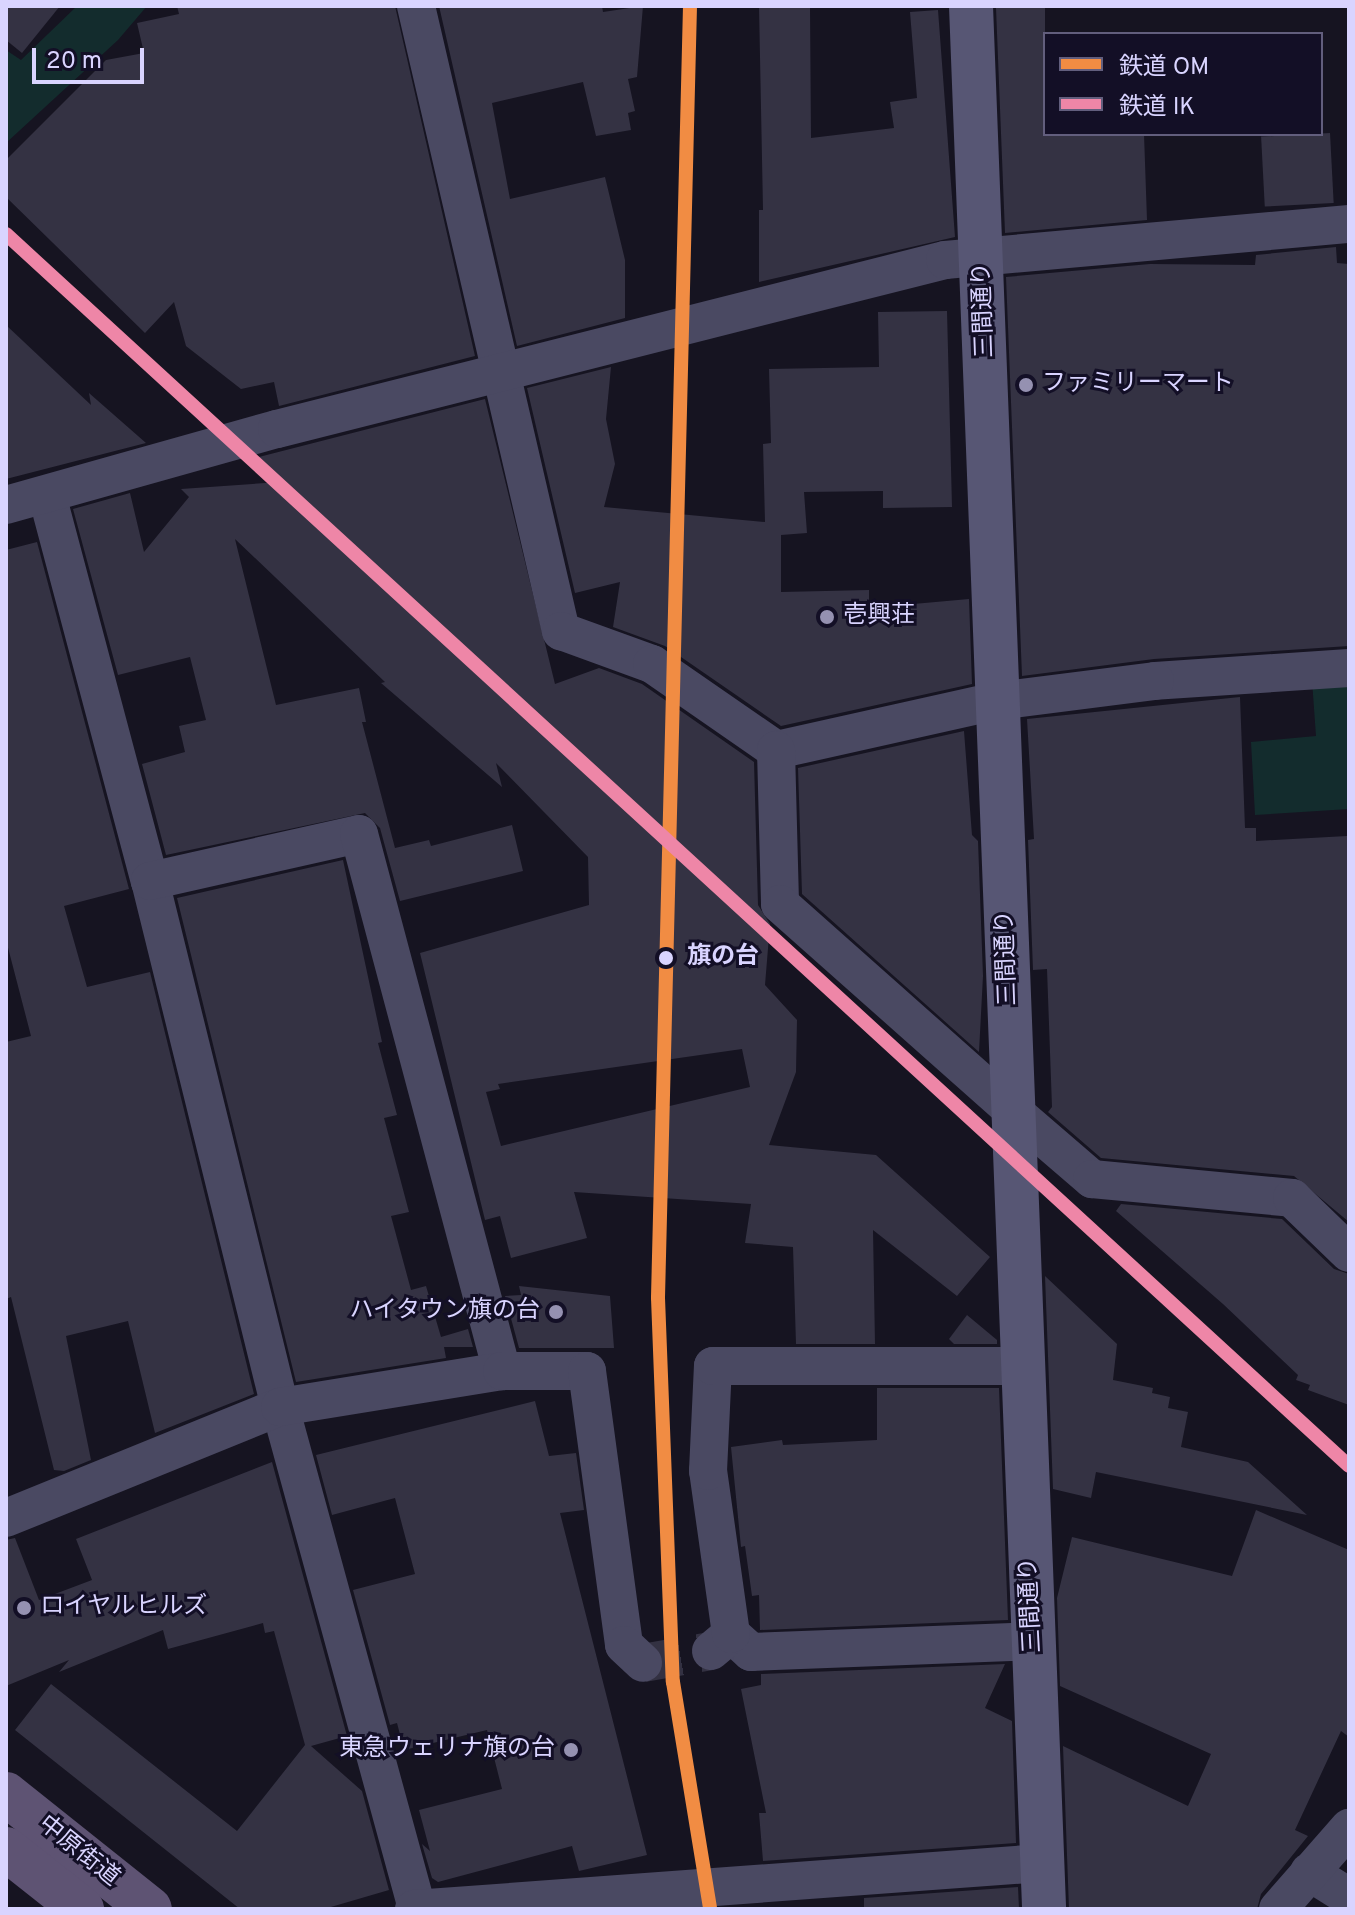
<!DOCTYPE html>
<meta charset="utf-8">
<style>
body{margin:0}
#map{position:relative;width:1355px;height:1915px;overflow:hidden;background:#161421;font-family:Overpass,"Noto Sans JP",sans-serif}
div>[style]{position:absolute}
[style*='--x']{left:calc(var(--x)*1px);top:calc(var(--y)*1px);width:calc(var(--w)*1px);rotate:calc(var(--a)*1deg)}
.green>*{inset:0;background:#132c2d}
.building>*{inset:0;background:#343243;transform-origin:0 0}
.street-tunnel>*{height:38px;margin-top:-19px;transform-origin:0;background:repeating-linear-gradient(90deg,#333142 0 38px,transparent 0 57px)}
.street>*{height:38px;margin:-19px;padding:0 19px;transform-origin:19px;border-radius:19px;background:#4a4962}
.secondary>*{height:44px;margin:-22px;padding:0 22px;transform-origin:22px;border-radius:22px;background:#575674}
.primary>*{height:44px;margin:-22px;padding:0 22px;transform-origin:22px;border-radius:22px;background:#5e5373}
.rail-1>*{height:14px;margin:-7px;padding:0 7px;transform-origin:7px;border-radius:7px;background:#f18c43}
.rail-2>*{height:14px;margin:-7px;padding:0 7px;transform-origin:7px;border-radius:7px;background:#ee86a7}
.dots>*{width:22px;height:22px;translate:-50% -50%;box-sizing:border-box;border:4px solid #130f26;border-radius:50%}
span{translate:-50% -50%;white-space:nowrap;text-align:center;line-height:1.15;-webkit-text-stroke:6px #130f26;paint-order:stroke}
.street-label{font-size:24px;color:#d9d4ff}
.poi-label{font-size:24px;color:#d9d4ff}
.left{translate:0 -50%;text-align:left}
.right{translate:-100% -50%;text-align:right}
.stop-label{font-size:24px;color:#d9d4ff;font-weight:700}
.frame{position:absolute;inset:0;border:8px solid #d9d4ff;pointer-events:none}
.legend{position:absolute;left:1043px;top:32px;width:280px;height:104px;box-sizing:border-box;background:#130f26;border:2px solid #625e7d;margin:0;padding:10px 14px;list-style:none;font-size:24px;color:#d9d4ff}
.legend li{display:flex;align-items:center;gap:16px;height:40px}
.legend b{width:40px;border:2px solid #625e7d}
.scale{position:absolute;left:32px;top:48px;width:112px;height:36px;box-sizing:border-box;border:4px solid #d9d4ff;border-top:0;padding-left:10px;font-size:24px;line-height:28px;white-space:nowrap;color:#d9d4ff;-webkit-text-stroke:6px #130f26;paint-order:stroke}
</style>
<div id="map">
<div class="green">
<div style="clip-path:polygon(77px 6px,147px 6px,118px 40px,6px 143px,6px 50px,21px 60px)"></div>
<div style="clip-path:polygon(1349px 677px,1349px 809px,1255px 815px,1251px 742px,1316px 736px,1312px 680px)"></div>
</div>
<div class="building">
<div style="clip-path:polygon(6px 6px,60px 6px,22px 53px,6px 40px)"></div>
<div style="clip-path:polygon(177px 6px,395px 6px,475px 356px,279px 406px,274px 382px,241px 389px,186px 346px,174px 302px,145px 333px,6px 197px,6px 160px,106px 60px,144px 53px,137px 23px,179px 14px)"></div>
<div style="clip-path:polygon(439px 6px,602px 6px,603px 12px,643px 6px,637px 77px,628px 79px,635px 111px,628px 113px,631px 130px,596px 136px,583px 82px,492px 103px,510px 199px,605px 177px,625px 260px,625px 318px,517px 346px)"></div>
<div style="clip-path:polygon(759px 6px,810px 6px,811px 138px,894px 128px,890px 102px,917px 98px,910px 12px,938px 10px,955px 237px,759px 282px,759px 210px,763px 210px)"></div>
<div style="clip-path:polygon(1045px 7px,1045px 134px,1144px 134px,1147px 220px,1005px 233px,996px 8px)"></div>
<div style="left:1330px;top:133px;width:70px;height:69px;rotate:87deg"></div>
<div style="clip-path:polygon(1336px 247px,1337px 263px,1349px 264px,1349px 646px,1154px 659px,1022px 676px,1006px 277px,1150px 264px,1255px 265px,1256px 255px)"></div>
<div style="clip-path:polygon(947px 311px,952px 507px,883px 508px,883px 491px,804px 492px,807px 533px,781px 535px,781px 592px,869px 590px,869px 608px,969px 599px,972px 684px,781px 726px,665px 646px,613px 627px,620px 582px,575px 593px,527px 388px,611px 367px,606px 419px,615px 464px,604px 507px,765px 522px,763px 444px,771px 443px,769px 369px,879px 367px,878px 312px)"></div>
<div style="clip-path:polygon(6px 325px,91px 405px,89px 393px,146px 443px,6px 479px)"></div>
<div style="clip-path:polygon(evenodd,485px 399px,555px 684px,599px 668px,642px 684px,754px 762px,758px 905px,770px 924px,765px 985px,797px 1020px,796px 1072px,769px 1145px,876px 1155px,990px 1257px,957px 1296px,873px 1230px,875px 1344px,796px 1344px,793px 1247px,745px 1243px,751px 1204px,574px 1192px,587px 1238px,511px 1258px,500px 1216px,485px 1220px,420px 953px,589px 905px,588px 857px,496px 763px,502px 787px,381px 683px,385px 682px,235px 539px,276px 705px,359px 688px,366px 722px,362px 722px,395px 848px,429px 840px,431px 846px,512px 825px,523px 871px,400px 901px,380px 828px,365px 813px,166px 855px,142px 764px,185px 752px,179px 726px,206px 720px,190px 657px,118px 675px,73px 509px,130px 493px,144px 552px,189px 497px,181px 489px,280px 482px,255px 458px,485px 399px,742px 1049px,750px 1087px,501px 1146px,486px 1092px,500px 1089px,498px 1084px,742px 1049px)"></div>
<div style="clip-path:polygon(37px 542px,129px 889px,64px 906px,87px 987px,150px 972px,254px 1394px,155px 1433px,128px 1321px,66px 1336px,91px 1460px,64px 1471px,54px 1470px,11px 1297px,6px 1299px,6px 1042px,31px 1036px,6px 940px,6px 550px)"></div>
<div style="clip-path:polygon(1240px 697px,1245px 828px,1256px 828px,1256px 841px,1347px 836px,1349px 1222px,1294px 1176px,1101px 1158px,1048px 1112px,1052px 1107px,1047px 969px,1033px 970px,1028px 840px,1034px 839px,1027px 719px)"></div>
<div style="clip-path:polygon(964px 731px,972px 835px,978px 841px,983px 976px,979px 1052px,802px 894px,798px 768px)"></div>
<div style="clip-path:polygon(343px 860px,382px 1042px,378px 1043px,397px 1115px,384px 1118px,409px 1212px,391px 1216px,411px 1290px,426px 1286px,441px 1337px,468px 1329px,473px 1347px,444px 1347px,446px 1358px,296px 1382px,177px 898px)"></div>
<div style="clip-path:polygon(1121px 1204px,1282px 1219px,1334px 1269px,1349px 1274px,1349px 1405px,1308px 1390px,1310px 1385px,1296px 1380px,1298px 1375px,1223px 1304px,1116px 1211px)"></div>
<div style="clip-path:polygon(1045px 1276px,1117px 1344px,1113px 1380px,1153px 1388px,1152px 1393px,1170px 1397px,1168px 1408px,1188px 1412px,1181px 1447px,1248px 1462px,1307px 1515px,1096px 1472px,1091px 1498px,1053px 1489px)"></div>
<div style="clip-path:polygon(519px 1286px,610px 1296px,614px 1348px,519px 1348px,505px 1296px,521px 1295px)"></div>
<div style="clip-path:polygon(967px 1315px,997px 1340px,997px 1344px,954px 1344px,949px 1339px)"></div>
<div style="clip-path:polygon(877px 1388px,999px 1388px,1008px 1620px,760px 1630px,759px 1595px,752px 1596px,745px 1546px,741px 1547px,731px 1447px,782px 1440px,783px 1445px,877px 1440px)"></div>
<div style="clip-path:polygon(535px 1401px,549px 1456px,576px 1453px,584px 1510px,560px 1513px,647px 1855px,579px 1871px,572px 1846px,438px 1882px,432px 1878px,422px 1844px,430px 1851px,419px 1810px,502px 1789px,487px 1730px,404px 1750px,397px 1723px,390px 1725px,353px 1590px,415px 1574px,395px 1498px,332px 1515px,316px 1455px)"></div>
<div style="clip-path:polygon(272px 1462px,347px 1736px,311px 1746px,362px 1791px,389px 1890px,324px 1909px,240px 1909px,15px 1730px,51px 1684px,237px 1831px,305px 1745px,274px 1631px,265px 1633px,263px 1623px,168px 1649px,163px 1630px,59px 1672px,69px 1660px,6px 1686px,6px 1540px,15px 1538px,39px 1600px,92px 1580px,76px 1539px)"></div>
<div style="clip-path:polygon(1256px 1510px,1349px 1550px,1349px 1737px,1341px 1731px,1295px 1830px,1308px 1836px,1261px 1894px,1257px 1909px,1069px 1909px,1063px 1746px,1188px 1806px,1211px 1754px,1060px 1686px,1057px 1598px,1072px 1537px,1232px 1576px)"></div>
<div style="clip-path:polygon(1005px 1664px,985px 1708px,1012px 1721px,1016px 1843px,763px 1861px,759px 1813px,766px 1813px,741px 1689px,761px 1685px,761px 1674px)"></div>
<div style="clip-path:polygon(1018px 1887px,1019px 1909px,864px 1909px,864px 1898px)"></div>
</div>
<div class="street-tunnel">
<div style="--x:643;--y:1663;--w:69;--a:-10"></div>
</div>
<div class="street">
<div style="--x:416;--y:6;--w:642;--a:76.94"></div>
<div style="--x:561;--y:631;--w:97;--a:19.9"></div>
<div style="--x:652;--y:664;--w:151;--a:34.7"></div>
<div style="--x:47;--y:495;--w:400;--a:75.1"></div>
<div style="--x:150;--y:881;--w:542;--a:76.12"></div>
<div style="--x:280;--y:1407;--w:519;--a:74.71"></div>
<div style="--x:6;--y:505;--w:281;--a:-15.7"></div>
<div style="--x:277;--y:429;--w:689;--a:-14.2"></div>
<div style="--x:945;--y:260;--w:406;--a:-5.1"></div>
<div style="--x:1349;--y:668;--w:194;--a:176.2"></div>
<div style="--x:1155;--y:681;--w:160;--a:172.8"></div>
<div style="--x:996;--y:701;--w:225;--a:167.4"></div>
<div style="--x:776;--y:750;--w:154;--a:88.5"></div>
<div style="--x:780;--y:904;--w:313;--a:41.6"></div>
<div style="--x:1014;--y:1112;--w:103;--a:40.7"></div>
<div style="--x:1092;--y:1179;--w:201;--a:5.4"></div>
<div style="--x:1292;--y:1198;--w:79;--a:44"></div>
<div style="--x:150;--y:881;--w:214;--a:-12.7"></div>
<div style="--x:359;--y:834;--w:556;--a:75.09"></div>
<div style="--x:6;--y:1518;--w:296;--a:-22.1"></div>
<div style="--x:280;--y:1407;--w:225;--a:-9.2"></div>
<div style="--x:502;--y:1371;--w:85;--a:0"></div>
<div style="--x:587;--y:1371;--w:276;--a:82.3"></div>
<div style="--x:624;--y:1645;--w:26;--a:43"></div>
<div style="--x:731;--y:1634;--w:27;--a:42"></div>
<div style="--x:751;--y:1652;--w:283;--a:-2.2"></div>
<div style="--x:711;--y:1651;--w:26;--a:-40"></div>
<div style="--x:731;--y:1634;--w:165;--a:-98"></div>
<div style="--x:708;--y:1471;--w:105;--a:-87.3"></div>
<div style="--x:713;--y:1366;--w:309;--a:0"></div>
<div style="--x:1309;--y:1872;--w:47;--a:32"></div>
<div style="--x:414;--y:1909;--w:630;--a:-4.19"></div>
<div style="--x:1278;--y:1909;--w:108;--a:-48.8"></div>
</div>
<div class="secondary">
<div style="--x:971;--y:6;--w:1904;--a:87.8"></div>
</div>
<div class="primary">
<div style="--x:6;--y:1794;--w:184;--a:38.6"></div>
<div style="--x:6;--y:1849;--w:97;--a:38.3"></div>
</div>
<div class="rail-1">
<div style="--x:690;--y:6;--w:1292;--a:91.42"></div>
<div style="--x:658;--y:1298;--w:384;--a:87.8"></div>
<div style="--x:673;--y:1682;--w:230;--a:80.7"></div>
</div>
<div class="rail-2">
<div style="--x:6;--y:234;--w:1822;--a:42.53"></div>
</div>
<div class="dots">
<div style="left:1026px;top:385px;background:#9591b1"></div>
<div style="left:827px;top:617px;background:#9591b1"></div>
<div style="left:666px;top:958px;background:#d9d4ff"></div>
<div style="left:556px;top:1312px;background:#9591b1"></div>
<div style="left:24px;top:1608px;background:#9591b1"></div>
<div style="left:571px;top:1750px;background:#9591b1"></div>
</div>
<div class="street-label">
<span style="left:985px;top:310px;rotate:-92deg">三間通り</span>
<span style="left:1008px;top:958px;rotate:-92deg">三間通り</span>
<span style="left:1032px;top:1605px;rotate:-93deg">三間通り</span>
<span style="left:78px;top:1852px;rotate:39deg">中原街道</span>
</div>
<div class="poi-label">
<span class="left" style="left:1042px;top:385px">ファミリーマート</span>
<span class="left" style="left:843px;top:617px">壱興荘</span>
<span class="right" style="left:540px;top:1312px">ハイタウン旗の台</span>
<span class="left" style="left:40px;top:1608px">ロイヤルヒルズ</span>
<span class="right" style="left:555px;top:1750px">東急ウェリナ旗の台</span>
</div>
<div class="stop-label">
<span class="left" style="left:687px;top:958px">旗の台</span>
</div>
<div class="frame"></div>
<ul class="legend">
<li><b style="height:10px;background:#f18c43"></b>鉄道 OM</li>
<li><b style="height:10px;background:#ee86a7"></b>鉄道 IK</li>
</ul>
<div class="scale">20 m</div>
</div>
